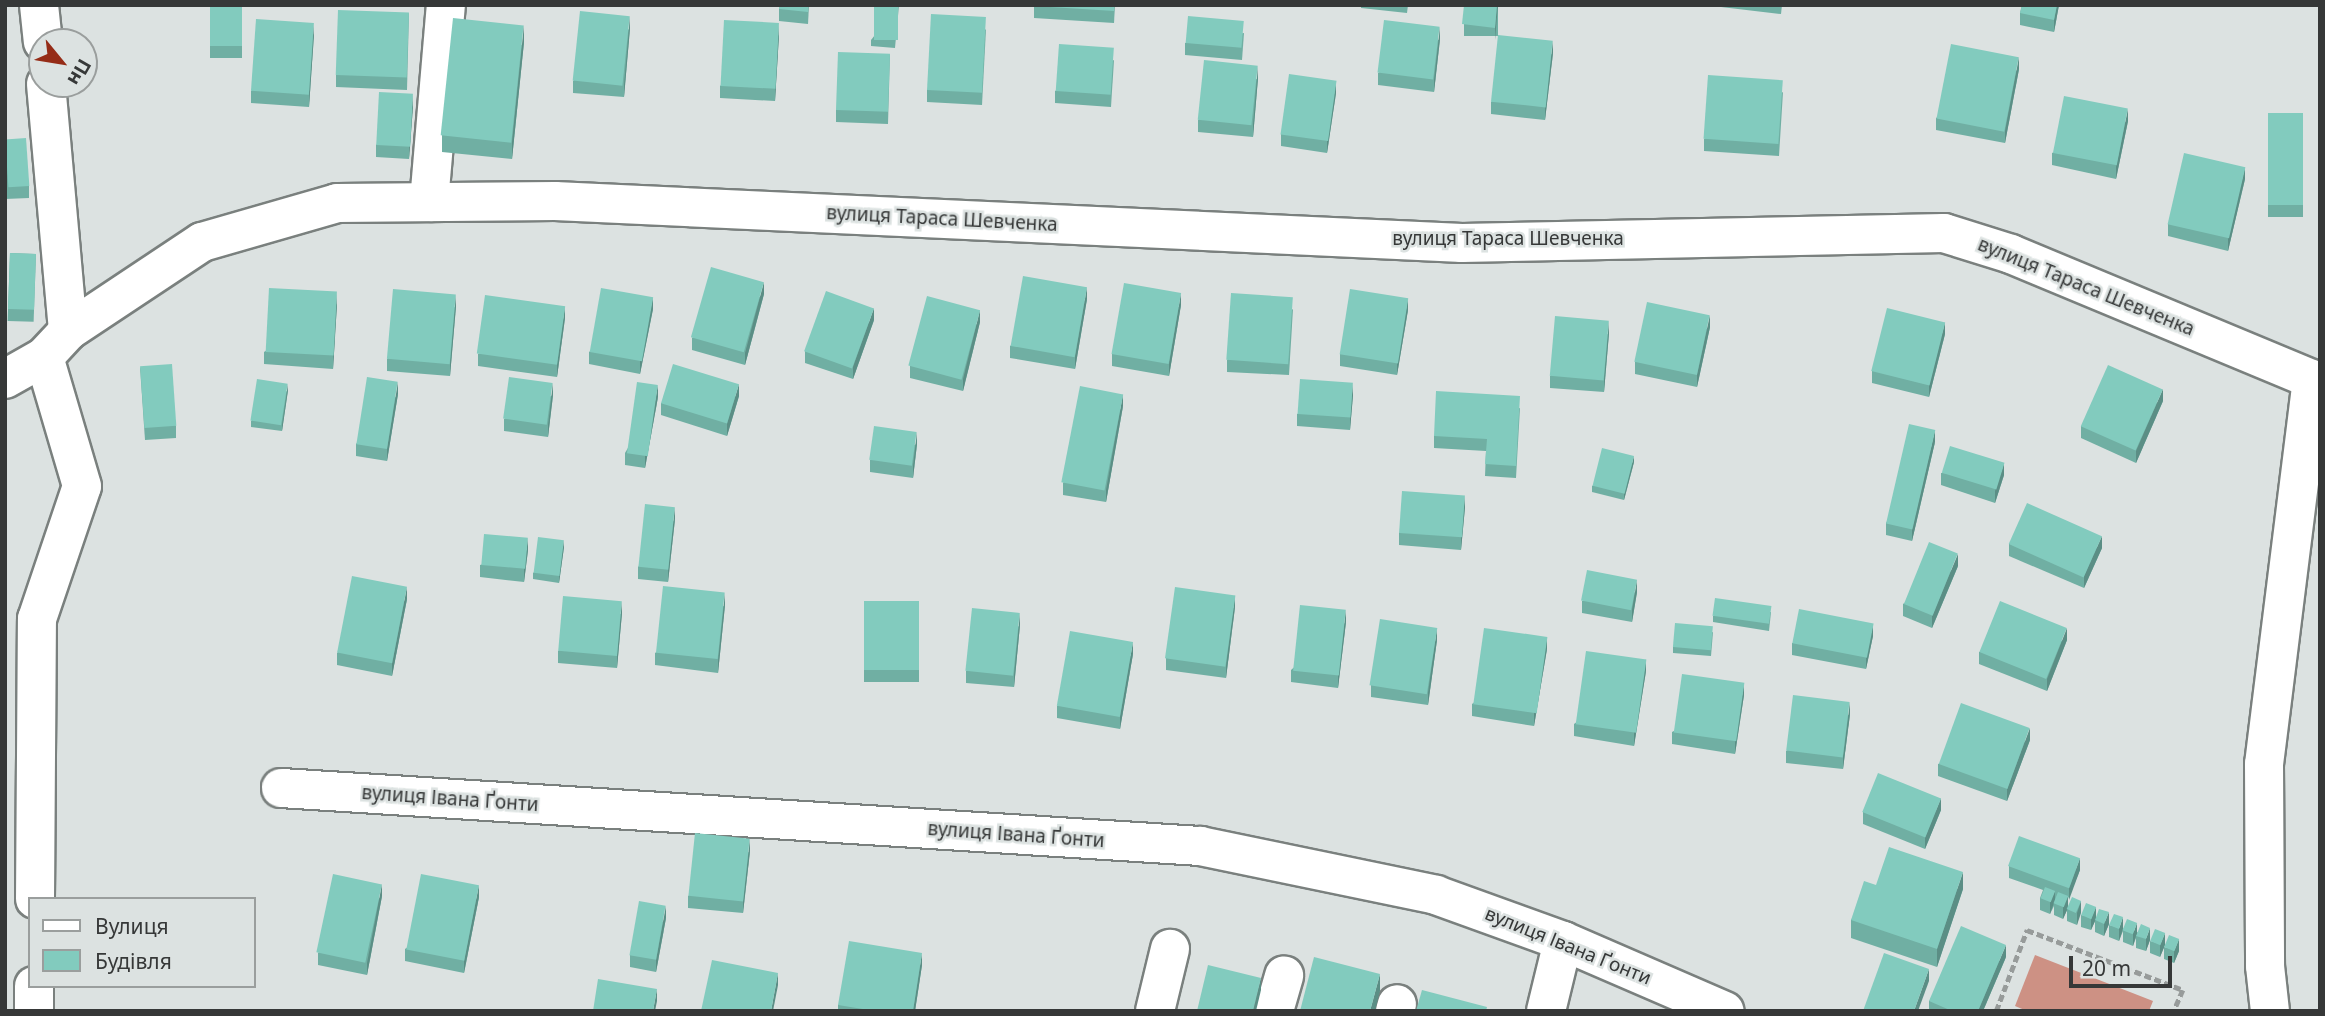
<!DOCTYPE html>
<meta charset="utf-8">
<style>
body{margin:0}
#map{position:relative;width:2325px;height:1016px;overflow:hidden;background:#dce2e1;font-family:"Noto Sans",sans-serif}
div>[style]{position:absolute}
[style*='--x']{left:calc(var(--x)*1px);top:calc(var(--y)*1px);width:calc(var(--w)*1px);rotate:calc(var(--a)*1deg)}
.water>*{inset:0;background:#cd9184}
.path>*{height:4.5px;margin-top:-2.25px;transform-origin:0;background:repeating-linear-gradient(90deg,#979b9a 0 7px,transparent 0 10.5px)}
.roads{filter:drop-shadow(2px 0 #7a807e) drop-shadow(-2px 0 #7a807e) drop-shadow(0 2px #7a807e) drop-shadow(0 -2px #7a807e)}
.minor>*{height:38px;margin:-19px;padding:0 19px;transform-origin:19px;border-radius:19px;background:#fff}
.wall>*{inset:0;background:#70afa3;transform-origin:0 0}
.shaded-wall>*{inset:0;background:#5b8e85}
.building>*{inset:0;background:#82cbbe;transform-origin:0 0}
span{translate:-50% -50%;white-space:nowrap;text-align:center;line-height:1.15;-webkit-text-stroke:5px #dce2e1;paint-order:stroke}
.street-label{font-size:19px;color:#363838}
.frame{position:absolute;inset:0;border:7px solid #363838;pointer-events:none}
.legend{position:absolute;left:28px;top:897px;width:228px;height:91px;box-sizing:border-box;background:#dce2e1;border:2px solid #9a9e9d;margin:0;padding:9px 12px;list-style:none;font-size:21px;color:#363838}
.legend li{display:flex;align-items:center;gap:14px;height:35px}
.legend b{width:35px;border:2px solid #9a9e9d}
.north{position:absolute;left:28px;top:28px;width:70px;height:70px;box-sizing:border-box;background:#dce2e1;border:2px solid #9a9e9d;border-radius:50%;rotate:120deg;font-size:19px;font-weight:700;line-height:28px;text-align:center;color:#363838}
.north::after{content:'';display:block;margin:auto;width:24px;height:32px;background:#952c17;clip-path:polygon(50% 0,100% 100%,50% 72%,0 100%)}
.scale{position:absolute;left:2069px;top:956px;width:103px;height:32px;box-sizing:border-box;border:4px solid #363838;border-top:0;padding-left:9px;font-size:21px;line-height:24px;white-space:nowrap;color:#363838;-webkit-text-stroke:5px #dce2e1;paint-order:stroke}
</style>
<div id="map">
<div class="water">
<div style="clip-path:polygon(2035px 955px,2153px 1001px,2149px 1011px,2027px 1011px,2015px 1006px)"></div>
</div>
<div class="path">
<div style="--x:1996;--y:1011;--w:87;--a:-69.1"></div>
<div style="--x:2027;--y:930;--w:167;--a:21"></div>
<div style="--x:2183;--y:990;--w:23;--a:113"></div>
</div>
<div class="roads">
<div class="minor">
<div style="--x:39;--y:5;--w:37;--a:84"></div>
<div style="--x:46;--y:84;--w:248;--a:84.9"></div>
<div style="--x:429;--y:202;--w:198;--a:-85.1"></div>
<div style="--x:5;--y:379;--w:45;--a:-29.4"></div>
<div style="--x:44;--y:357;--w:35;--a:-47"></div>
<div style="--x:68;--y:331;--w:161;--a:-33.6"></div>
<div style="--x:202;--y:242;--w:141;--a:-16.1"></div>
<div style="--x:337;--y:203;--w:218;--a:-0.5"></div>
<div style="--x:555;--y:201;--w:908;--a:2.65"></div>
<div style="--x:1462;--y:243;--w:482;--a:-1.2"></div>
<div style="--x:1944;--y:233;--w:70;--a:17.4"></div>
<div style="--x:2011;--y:254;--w:326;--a:22.6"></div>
<div style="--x:2312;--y:379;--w:388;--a:97.1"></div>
<div style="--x:2264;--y:764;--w:202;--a:89.7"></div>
<div style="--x:2265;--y:966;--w:45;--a:83.7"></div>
<div style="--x:281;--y:788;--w:921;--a:3.61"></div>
<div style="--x:1200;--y:846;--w:241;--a:11.7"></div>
<div style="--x:1436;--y:895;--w:135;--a:19.9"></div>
<div style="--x:1563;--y:941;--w:176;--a:23.4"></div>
<div style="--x:35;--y:899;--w:280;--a:-89.6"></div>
<div style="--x:37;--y:619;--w:140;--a:-71.3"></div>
<div style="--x:82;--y:486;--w:134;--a:-106.4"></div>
<div style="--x:34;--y:1011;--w:25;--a:-90"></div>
<div style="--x:1155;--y:1011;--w:64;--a:-76.4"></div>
<div style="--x:1274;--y:1011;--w:37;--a:-74"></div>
<div style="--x:1395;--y:1011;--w:7;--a:-74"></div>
<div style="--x:1546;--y:1011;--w:72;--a:-76.3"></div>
</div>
</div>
<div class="wall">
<div style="left:210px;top:5px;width:32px;height:53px"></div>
<div style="clip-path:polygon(779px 5px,809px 5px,808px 24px,779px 21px)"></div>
<div style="clip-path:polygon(899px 5px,895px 48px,871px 46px,871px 40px)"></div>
<div style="clip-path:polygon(1034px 5px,1115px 5px,1114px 23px,1034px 18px)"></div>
<div style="clip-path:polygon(1361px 5px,1408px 5px,1407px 13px,1361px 8px)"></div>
<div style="left:1464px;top:5px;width:34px;height:31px"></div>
<div style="clip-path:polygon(1721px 5px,1782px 5px,1781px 14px,1721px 7px)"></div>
<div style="clip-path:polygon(2022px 5px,2059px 5px,2054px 32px,2020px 25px,2020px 13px)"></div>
<div style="clip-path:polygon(409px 13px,407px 90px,336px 87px,336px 75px)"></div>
<div style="clip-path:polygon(630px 28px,624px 97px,573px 93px,573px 81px)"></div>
<div style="clip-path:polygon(986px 29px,982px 105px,927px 102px,927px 90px)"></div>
<div style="clip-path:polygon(1244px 33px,1242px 60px,1185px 55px,1185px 43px)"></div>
<div style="clip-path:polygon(314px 34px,309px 107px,251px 103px,251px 91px)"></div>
<div style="clip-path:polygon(779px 35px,775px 101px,720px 98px,720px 86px)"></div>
<div style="clip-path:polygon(1440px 39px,1434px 92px,1378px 85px,1378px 73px)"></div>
<div style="clip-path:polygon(524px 42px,512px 159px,442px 152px,442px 135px)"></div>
<div style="clip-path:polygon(1553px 53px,1545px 120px,1491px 114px,1491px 102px)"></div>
<div style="clip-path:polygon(890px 54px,888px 124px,836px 122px,836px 110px)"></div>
<div style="clip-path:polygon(1114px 60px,1111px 107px,1055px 103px,1055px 91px)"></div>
<div style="clip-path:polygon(2019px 69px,2005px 143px,1936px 130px,1936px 118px)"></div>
<div style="clip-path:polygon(1258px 78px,1253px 137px,1198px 132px,1198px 120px)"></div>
<div style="clip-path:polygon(1783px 92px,1779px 156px,1704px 151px,1704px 139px)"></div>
<div style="clip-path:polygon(1336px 93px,1327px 153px,1281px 146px,1281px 134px)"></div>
<div style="clip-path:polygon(413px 106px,409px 159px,376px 157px,376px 145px)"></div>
<div style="left:2268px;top:113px;width:35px;height:104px"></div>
<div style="clip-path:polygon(2128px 121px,2116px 179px,2052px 165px,2052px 153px)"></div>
<div style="clip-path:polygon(5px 139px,29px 186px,29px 198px,5px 199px)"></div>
<div style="clip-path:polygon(2245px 179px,2228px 251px,2168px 236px,2168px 224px)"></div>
<div style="left:10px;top:253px;width:26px;height:68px;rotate:2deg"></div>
<div style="clip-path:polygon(764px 294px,745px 365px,692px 350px,692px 338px)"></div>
<div style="clip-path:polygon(1087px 299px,1075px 369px,1010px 358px,1010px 346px)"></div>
<div style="clip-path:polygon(337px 304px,333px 369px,264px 364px,264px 352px)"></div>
<div style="clip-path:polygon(1181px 305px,1169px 376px,1112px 366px,1112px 354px)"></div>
<div style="clip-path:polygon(456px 306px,450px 376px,387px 371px,387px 359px)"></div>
<div style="clip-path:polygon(653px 309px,640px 374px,589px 364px,589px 352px)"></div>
<div style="clip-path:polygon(1293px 309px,1289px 375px,1227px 372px,1227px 360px)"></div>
<div style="clip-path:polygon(1408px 310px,1397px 375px,1340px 366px,1340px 354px)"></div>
<div style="clip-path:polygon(565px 318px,557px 377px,478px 366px,478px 354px)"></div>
<div style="clip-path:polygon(874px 320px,853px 379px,805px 363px,805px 351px)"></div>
<div style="clip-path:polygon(980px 322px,963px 391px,910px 378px,910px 366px)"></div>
<div style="clip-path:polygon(1710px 327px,1697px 387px,1635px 374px,1635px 362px)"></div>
<div style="clip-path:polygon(1609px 333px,1604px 392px,1550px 388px,1550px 376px)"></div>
<div style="clip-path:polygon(1945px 334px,1929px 397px,1872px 383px,1872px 371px)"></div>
<div style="clip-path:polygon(140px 367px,176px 426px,176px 438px,145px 440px)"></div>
<div style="clip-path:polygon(288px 390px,282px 431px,251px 427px,251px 421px)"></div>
<div style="clip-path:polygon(398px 394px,387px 461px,356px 456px,356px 444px)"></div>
<div style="clip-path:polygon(553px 395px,548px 437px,504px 431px,504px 419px)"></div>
<div style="clip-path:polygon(1353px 395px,1350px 430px,1297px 426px,1297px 414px)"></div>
<div style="clip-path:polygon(739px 396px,727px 436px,661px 415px,661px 403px)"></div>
<div style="clip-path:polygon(658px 397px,645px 468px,625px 465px,625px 453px)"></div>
<div style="clip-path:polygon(2163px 401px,2136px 463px,2081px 438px,2081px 426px)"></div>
<div style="clip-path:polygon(1123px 406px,1106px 502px,1063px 495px,1063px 483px)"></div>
<div style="clip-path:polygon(1520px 408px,1516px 478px,1485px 476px,1486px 451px,1434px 448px,1434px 436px)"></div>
<div style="clip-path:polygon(1935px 442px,1912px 541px,1886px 535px,1886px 523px)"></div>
<div style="clip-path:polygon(917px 444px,913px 478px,870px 472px,870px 460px)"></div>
<div style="clip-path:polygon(1634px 462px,1624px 500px,1592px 492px,1592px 486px)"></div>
<div style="clip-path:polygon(1941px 473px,2004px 475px,1995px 503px,1941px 485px)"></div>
<div style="clip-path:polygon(1465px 507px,1461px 550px,1399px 545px,1399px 533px)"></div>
<div style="clip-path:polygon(675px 519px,668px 582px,638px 579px,638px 567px)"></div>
<div style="clip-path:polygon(2009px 544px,2102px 548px,2084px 588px,2009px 556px)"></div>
<div style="clip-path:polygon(564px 547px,559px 583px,533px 579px,533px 573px)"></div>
<div style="clip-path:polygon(528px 550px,524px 582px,480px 577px,480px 565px)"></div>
<div style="clip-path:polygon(1958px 566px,1932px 628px,1903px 616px,1903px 604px)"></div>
<div style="clip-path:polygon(1637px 592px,1632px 622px,1582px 613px,1582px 601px)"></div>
<div style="clip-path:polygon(407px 599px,392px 676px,337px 665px,337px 653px)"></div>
<div style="left:864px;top:601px;width:55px;height:81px"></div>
<div style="clip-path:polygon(725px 605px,718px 673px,655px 665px,655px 653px)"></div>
<div style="clip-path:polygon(1235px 607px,1226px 678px,1166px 670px,1166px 658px)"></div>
<div style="clip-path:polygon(1771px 612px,1769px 631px,1713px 622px,1713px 616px)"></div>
<div style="clip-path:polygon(622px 613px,617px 668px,558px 663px,558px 651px)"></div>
<div style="clip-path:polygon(1346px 622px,1338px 688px,1291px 682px,1291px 670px)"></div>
<div style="clip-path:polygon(1020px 625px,1014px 687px,966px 683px,966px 671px)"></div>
<div style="clip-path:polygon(1713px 632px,1711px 656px,1673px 653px,1673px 647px)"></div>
<div style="clip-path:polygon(1873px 636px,1866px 669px,1792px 655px,1792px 643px)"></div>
<div style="clip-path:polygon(1437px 640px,1428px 705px,1371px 697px,1371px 685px)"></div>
<div style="clip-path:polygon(2067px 640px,2047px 691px,1979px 664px,1979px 652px)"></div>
<div style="clip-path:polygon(1547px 649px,1534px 726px,1472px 716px,1472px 704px)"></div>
<div style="clip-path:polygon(1133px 654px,1120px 729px,1057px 718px,1057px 706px)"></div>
<div style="clip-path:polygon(1646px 671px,1634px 746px,1574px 736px,1574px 724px)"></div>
<div style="clip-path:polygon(1744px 695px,1735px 754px,1672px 744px,1672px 732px)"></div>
<div style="clip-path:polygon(1850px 714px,1843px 769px,1786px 763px,1786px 751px)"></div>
<div style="clip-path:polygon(2030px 740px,2007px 801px,1938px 776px,1938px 764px)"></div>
<div style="clip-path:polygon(1941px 810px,1925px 849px,1863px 824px,1863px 812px)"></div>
<div style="clip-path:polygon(750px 851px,743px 913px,688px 908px,688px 896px)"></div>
<div style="clip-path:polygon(2009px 866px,2080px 870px,2068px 899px,2068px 907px,2081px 901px,2077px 925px,2067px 921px,2067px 910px,2063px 919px,2054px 915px,2054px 906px,2050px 914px,2040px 910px,2040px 898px,2043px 890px,2009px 878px)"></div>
<div style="clip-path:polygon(1876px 885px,1963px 889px,1937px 967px,1851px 938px,1851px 920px)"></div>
<div style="clip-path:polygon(382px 896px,367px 975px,318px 965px,318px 953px)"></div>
<div style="clip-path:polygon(479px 897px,464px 973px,405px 961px,405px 949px)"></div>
<div style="clip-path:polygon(2081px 915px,2096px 918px,2109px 924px,2104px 936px,2095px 932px,2095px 921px,2091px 930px,2081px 927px)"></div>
<div style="clip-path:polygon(666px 918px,656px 972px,630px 967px,630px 955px)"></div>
<div style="clip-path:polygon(2109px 925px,2137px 932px,2150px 940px,2146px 951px,2136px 948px,2136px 938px,2133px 946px,2123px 942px,2123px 931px,2119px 941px,2109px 937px)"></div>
<div style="clip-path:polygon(2150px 941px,2165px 945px,2160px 957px,2150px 953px)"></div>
<div style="clip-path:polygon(2164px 947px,2179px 951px,2174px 963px,2164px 959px)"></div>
<div style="clip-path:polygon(2006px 957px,1983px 1011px,1929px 1011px,1929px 1001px)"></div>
<div style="clip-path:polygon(922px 965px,915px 1011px,838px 1011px,838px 1005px)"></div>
</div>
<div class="shaded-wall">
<div style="clip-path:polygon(1497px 5px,1498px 5px,1495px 40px,1495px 28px)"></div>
<div style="clip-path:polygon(2057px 5px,2059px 5px,2054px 32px,2054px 20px)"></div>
<div style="clip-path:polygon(630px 16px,630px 28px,624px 97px,624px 85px)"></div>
<div style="clip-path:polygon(314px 23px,314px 34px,309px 107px,309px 95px)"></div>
<div style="clip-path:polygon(779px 23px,779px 35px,775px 101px,775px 89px)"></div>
<div style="clip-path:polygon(524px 25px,524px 42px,512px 159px,512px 142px)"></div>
<div style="clip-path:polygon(1440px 27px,1440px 39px,1434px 92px,1434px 80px)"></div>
<div style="clip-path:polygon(1553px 41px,1553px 53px,1545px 120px,1545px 108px)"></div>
<div style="clip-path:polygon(2019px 57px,2019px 69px,2005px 143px,2005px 131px)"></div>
<div style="clip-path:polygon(1258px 66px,1258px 78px,1253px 137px,1253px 125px)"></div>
<div style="clip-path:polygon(1336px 81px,1336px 93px,1327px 153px,1327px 141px)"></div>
<div style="clip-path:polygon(413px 94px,413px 106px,409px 159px,409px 147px)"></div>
<div style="clip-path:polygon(2128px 109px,2128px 121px,2116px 179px,2116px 167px)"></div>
<div style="clip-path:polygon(2245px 167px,2245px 179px,2228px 251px,2228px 239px)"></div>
<div style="clip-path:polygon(764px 282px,764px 294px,745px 365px,745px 353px)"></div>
<div style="clip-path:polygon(1087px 287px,1087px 299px,1075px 369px,1075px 357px)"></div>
<div style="clip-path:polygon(337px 292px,337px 304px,333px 369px,333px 357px)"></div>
<div style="clip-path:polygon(1181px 293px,1181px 305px,1169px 376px,1169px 364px)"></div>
<div style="clip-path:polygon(456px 294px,456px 306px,450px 376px,450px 364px)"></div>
<div style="clip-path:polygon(653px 297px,653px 309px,640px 374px,640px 362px)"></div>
<div style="clip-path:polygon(1408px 298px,1408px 310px,1397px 375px,1397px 363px)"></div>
<div style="clip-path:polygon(565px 306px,565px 318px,557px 377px,557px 365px)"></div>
<div style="clip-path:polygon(874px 308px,874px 320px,853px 379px,853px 367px)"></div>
<div style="clip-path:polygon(980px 310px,980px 322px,963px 391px,963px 379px)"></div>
<div style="clip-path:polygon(1710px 315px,1710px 327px,1697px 387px,1697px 375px)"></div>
<div style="clip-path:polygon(1609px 321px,1609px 333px,1604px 392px,1604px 380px)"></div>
<div style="clip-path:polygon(1945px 322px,1945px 334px,1929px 397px,1929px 385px)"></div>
<div style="clip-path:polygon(398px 382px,398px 394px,387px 461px,387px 449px)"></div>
<div style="clip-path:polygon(553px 383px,553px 395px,548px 437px,548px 425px)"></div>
<div style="clip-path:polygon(1353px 383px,1353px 395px,1350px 430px,1350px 418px)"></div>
<div style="clip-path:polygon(288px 384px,288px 390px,282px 431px,282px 425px)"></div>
<div style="clip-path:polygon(739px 384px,739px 396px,727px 436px,727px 424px)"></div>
<div style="clip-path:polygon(658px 385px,658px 397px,645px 468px,645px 456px)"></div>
<div style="clip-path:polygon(2163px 389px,2163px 401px,2136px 463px,2136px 451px)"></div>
<div style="clip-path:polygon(1123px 394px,1123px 406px,1106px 502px,1106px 490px)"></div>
<div style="clip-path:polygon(1935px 430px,1935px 442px,1912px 541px,1912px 529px)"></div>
<div style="clip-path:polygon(917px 432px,917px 444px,913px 478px,913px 466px)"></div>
<div style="clip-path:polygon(1634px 456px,1634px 462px,1624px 500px,1624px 494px)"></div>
<div style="clip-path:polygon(2004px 463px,2004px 475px,1995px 503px,1995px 491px)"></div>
<div style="clip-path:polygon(1465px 495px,1465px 507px,1461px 550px,1461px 538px)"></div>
<div style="clip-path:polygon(675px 507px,675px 519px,668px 582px,668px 570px)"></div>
<div style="clip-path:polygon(2102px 536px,2102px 548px,2084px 588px,2084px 576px)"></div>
<div style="clip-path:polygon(528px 538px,528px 550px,524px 582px,524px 570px)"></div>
<div style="clip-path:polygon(564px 540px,564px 547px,559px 583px,559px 576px)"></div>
<div style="clip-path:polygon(1958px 554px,1958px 566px,1932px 628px,1932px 616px)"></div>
<div style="clip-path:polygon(1637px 580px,1637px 592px,1632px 622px,1632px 610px)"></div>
<div style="clip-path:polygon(407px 587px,407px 599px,392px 676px,392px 664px)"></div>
<div style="clip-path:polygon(725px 593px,725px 605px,718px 673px,718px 661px)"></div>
<div style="clip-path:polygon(1235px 595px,1235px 607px,1226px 678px,1226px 666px)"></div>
<div style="clip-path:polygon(622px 601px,622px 613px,617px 668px,617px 656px)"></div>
<div style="clip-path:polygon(1346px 610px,1346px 622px,1338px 688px,1338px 676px)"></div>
<div style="clip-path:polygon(1020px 613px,1020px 625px,1014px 687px,1014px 675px)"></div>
<div style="clip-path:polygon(1873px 624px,1873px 636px,1866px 669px,1866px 658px)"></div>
<div style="clip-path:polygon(1437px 628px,1437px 640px,1428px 705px,1428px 693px)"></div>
<div style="clip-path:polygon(2067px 628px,2067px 640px,2047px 691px,2047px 679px)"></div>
<div style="clip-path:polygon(1547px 637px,1547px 649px,1534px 726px,1534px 714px)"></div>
<div style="clip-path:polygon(1133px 642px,1133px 654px,1120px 729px,1120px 717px)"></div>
<div style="clip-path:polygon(1646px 659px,1646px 671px,1634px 746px,1634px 734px)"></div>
<div style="clip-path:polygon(1744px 683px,1744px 695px,1735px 754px,1735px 742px)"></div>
<div style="clip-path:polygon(1850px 702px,1850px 714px,1843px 769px,1843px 757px)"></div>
<div style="clip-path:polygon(2030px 728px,2030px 740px,2007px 801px,2007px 789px)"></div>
<div style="clip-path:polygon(1941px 798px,1941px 810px,1925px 849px,1925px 837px)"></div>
<div style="clip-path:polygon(750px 839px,750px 851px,743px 913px,743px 901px)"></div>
<div style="clip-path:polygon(2080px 858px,2080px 870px,2069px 900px,2069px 888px)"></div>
<div style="clip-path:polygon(1963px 872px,1963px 889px,1937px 967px,1937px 949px)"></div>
<div style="clip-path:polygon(382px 884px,382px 896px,367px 975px,367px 963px)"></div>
<div style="clip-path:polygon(479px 885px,479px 897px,464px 973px,464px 961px)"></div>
<div style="clip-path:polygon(2055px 891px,2055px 903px,2054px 903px,2050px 914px,2050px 902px)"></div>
<div style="clip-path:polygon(2068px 896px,2068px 908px,2063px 919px,2063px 907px)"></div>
<div style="clip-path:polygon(2081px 901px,2081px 913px,2077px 925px,2077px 913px)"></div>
<div style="clip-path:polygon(666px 906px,666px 918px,656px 972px,656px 960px)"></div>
<div style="clip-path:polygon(2096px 907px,2096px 919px,2091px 930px,2091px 918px)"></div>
<div style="clip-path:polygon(2109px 912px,2109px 924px,2104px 936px,2104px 924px)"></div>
<div style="clip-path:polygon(2123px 917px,2123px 929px,2119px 941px,2119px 929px)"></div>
<div style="clip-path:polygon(2137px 923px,2137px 935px,2136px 936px,2133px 946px,2133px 934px)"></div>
<div style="clip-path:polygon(2150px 928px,2150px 940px,2146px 951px,2146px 939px)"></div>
<div style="clip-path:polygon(2165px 933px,2165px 945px,2160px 957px,2160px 945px)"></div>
<div style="clip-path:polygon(2179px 939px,2179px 951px,2174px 963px,2174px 951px)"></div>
<div style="clip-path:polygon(2006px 945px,2006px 957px,1983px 1011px,1978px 1011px)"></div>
<div style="clip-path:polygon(922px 953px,922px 965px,915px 1011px,913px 1011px)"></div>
<div style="clip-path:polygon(1929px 969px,1929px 981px,1918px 1011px,1914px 1011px)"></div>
<div style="clip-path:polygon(778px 973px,778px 985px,773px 1011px,771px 1011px)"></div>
<div style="clip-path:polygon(1380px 974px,1380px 991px,1375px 1011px,1370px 1011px)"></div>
<div style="clip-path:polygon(1261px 978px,1261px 990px,1256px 1011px,1253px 1011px)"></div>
<div style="clip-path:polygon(657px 989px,657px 1001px,655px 1011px,653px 1011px)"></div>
</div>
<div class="building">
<div style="left:210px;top:5px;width:32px;height:41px"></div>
<div style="clip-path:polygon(779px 5px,808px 5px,808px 12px,779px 9px)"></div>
<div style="left:874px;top:5px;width:24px;height:35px"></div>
<div style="clip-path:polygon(1034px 5px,1114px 5px,1114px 11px,1034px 6px)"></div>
<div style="clip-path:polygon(1464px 5px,1497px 5px,1495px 28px,1462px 24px)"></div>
<div style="clip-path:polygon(2022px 5px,2057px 5px,2054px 20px,2020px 13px)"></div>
<div style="left:338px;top:10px;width:71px;height:65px;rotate:2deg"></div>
<div style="left:580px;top:11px;width:50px;height:70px;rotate:6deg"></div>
<div style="left:931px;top:14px;width:55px;height:76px;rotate:3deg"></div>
<div style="left:1188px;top:16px;width:56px;height:27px;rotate:5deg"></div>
<div style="left:453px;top:18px;width:71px;height:118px;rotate:6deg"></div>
<div style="left:256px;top:19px;width:58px;height:72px;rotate:4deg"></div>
<div style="left:724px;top:20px;width:55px;height:66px;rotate:3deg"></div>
<div style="left:1384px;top:20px;width:56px;height:53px;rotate:7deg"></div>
<div style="left:1498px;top:35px;width:55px;height:67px;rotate:6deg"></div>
<div style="left:1059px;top:44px;width:55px;height:47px;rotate:4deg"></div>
<div style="left:1951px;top:44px;width:69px;height:76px;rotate:11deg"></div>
<div style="left:838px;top:52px;width:52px;height:58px;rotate:2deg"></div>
<div style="left:1204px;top:60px;width:54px;height:60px;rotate:6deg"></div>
<div style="left:1289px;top:74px;width:48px;height:61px;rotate:8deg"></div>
<div style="left:1708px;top:75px;width:75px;height:64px;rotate:4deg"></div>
<div style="left:379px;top:92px;width:34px;height:53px;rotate:3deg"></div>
<div style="left:2064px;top:96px;width:65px;height:58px;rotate:11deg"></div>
<div style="left:2268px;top:113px;width:35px;height:92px"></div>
<div style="left:26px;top:138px;width:48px;height:21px;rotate:86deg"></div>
<div style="left:2184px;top:153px;width:63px;height:73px;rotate:13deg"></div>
<div style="left:10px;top:253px;width:26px;height:56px;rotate:2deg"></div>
<div style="left:711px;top:267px;width:55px;height:73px;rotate:16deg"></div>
<div style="left:1023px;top:276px;width:65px;height:71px;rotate:10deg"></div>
<div style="left:1124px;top:283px;width:58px;height:72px;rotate:10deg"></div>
<div style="left:269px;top:288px;width:68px;height:64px;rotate:3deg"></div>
<div style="left:601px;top:288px;width:53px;height:65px;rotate:10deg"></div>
<div style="left:393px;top:289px;width:63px;height:70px;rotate:5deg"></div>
<div style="left:1350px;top:289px;width:59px;height:66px;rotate:9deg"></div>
<div style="left:826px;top:291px;width:51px;height:64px;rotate:20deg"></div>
<div style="left:1231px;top:293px;width:62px;height:67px;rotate:4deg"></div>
<div style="left:485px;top:295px;width:81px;height:59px;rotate:8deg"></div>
<div style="left:927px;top:296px;width:55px;height:72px;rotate:15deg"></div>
<div style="left:1647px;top:302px;width:64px;height:61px;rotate:12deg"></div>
<div style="left:1887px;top:308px;width:60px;height:65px;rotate:14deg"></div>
<div style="left:1555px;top:316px;width:54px;height:60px;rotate:5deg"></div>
<div style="left:172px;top:364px;width:62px;height:32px;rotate:86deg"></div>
<div style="left:673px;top:364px;width:69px;height:41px;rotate:17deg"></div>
<div style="left:2108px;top:365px;width:60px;height:67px;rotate:24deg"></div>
<div style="left:367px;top:377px;width:31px;height:68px;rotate:9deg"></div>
<div style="left:509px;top:377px;width:44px;height:42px;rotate:8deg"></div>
<div style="left:257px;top:379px;width:31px;height:42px;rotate:9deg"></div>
<div style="left:1300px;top:379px;width:53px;height:35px;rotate:4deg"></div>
<div style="left:637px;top:382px;width:21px;height:72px;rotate:8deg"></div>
<div style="left:1080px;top:386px;width:44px;height:98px;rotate:11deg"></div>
<div style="clip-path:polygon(1436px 391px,1520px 396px,1516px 466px,1485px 464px,1487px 439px,1434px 436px)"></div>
<div style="left:1909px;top:424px;width:27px;height:102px;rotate:13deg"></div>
<div style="left:874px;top:426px;width:43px;height:34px;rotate:8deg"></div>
<div style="left:1950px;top:446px;width:57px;height:28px;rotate:17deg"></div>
<div style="left:1602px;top:448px;width:33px;height:39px;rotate:14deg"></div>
<div style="left:1402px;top:491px;width:63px;height:42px;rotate:4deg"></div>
<div style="left:2027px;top:503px;width:82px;height:45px;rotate:24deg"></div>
<div style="left:645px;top:504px;width:30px;height:63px;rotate:6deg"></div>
<div style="left:484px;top:534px;width:44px;height:31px;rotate:5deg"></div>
<div style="left:538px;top:537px;width:26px;height:36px;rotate:7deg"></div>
<div style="left:1929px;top:542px;width:31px;height:67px;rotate:22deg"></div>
<div style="left:1587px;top:570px;width:51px;height:31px;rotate:11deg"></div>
<div style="left:352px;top:576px;width:56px;height:78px;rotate:11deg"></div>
<div style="left:663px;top:586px;width:62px;height:67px;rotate:6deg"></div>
<div style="left:1175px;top:587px;width:61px;height:72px;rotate:8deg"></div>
<div style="left:563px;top:596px;width:59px;height:55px;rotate:5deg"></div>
<div style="left:1715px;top:598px;width:57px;height:18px;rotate:8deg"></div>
<div style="left:864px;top:601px;width:55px;height:69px"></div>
<div style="left:2000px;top:601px;width:72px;height:55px;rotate:22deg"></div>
<div style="left:1300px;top:605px;width:46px;height:66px;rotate:6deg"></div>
<div style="left:972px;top:608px;width:48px;height:63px;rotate:6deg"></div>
<div style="left:1799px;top:609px;width:76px;height:35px;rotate:11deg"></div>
<div style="left:1380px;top:619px;width:58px;height:67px;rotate:9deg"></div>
<div style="left:1675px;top:623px;width:38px;height:24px;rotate:5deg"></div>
<div style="left:1484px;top:628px;width:64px;height:77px;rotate:8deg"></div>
<div style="left:1070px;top:631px;width:64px;height:76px;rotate:10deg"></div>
<div style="left:1586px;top:651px;width:61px;height:74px;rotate:8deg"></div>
<div style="left:1682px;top:674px;width:63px;height:59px;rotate:8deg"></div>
<div style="left:1793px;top:695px;width:57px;height:56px;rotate:7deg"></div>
<div style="left:1961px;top:703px;width:73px;height:65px;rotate:20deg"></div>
<div style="left:1878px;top:773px;width:68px;height:42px;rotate:22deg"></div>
<div style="left:695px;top:833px;width:55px;height:63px;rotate:6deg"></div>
<div style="left:2019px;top:836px;width:65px;height:32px;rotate:20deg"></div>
<div style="clip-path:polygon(1889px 847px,1963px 872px,1937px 949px,1851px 920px,1864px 881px,1876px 885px)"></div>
<div style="left:333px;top:874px;width:50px;height:80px;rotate:12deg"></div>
<div style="left:421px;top:874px;width:59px;height:77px;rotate:11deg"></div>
<div style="left:2045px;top:887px;width:11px;height:12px;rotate:22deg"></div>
<div style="left:2058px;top:892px;width:11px;height:12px;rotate:22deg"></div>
<div style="left:2072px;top:897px;width:10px;height:13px;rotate:24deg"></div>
<div style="left:639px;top:901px;width:27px;height:55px;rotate:10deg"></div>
<div style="left:2086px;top:903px;width:11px;height:13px;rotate:22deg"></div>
<div style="clip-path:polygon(2099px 909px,2109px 912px,2104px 924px,2095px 920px)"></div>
<div style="clip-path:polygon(2114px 914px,2123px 917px,2119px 929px,2109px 925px)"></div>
<div style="left:2127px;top:919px;width:11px;height:12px;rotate:22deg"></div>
<div style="clip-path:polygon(2141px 924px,2150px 928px,2146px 939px,2136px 936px)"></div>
<div style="clip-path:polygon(1961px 926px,2006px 945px,1978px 1011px,1952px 1011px,1929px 1001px)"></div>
<div style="left:2155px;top:929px;width:11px;height:13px;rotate:22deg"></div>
<div style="left:2169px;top:935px;width:11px;height:13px;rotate:22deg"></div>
<div style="clip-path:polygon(849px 941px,922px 953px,913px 1011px,875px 1011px,838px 1005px)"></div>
<div style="clip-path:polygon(1884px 953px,1929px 969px,1914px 1011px,1863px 1011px)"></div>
<div style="clip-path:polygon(1314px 957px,1380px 974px,1370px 1011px,1300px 1011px)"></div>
<div style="clip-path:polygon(712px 960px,778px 973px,771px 1011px,701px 1011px)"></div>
<div style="clip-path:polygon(1208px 965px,1261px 978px,1253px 1011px,1197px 1011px)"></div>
<div style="clip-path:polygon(598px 979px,657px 989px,653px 1011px,593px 1011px)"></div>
<div style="clip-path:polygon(1422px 990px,1487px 1007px,1486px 1011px,1416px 1011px)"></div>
</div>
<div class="street-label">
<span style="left:942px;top:219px;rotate:3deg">вулиця Тараса Шевченка</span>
<span style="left:1508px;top:239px">вулиця Тараса Шевченка</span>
<span style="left:2086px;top:287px;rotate:22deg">вулиця Тараса Шевченка</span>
<span style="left:450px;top:799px;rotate:4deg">вулиця Івана Ґонти</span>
<span style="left:1016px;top:835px;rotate:4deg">вулиця Івана Ґонти</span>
<span style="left:1568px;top:946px;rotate:22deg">вулиця Івана Ґонти</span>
</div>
<div class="frame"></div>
<ul class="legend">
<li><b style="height:9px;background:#fff"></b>Вулиця</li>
<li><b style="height:19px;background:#82cbbe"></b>Будівля</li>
</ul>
<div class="north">Пн</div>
<div class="scale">20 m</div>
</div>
